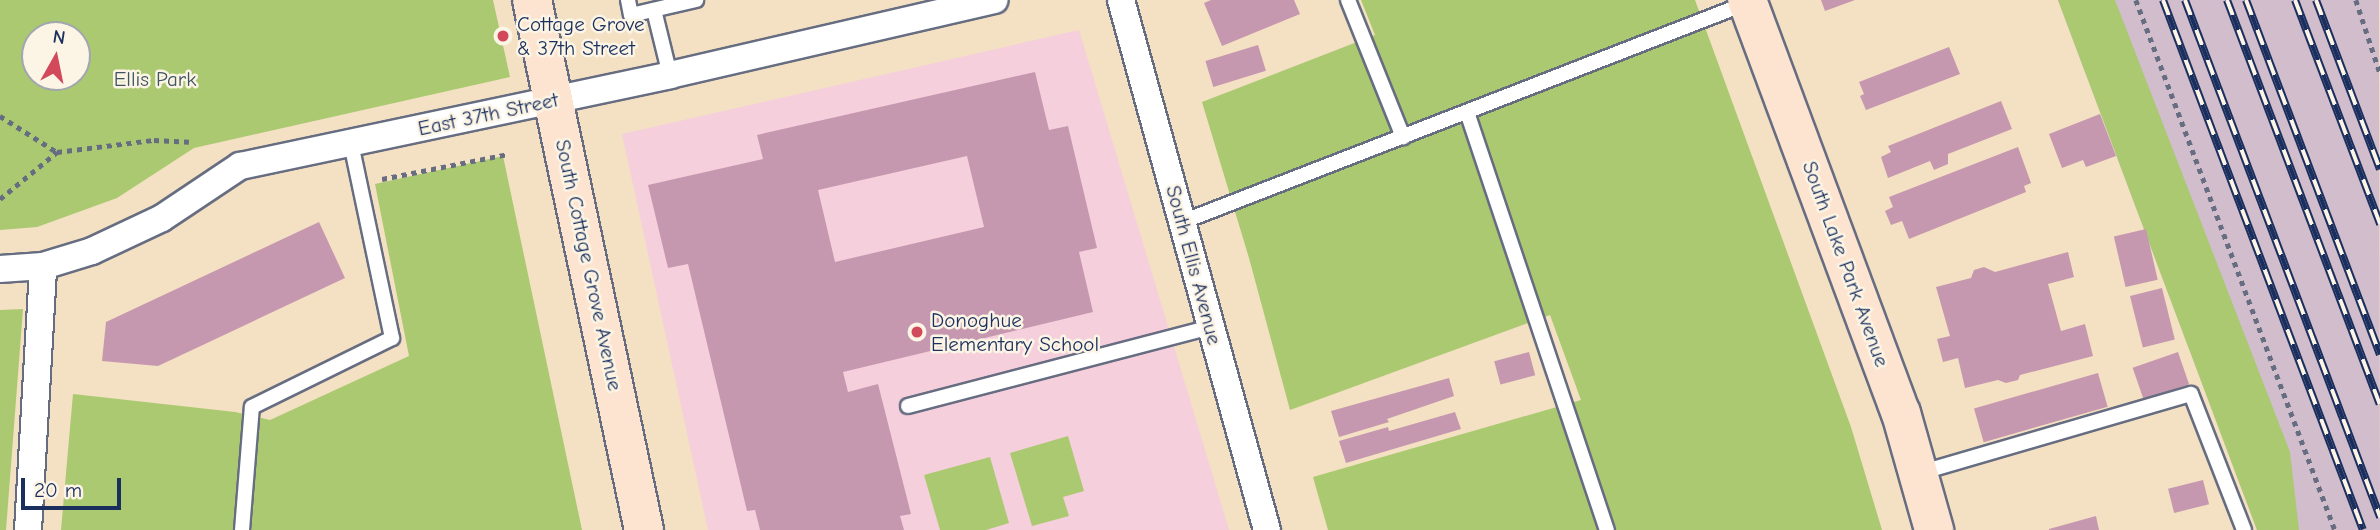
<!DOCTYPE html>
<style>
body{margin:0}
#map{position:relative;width:2380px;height:530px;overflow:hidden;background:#f4e0c3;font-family:"Comic Neue",sans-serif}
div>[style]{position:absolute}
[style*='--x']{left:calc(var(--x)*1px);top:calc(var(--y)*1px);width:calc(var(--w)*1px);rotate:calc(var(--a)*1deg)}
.built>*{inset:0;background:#f5cfdc}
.industrial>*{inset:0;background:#d1bdcc}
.green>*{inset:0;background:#aac970}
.building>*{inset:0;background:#c698af;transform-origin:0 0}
.path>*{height:4.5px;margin-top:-2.25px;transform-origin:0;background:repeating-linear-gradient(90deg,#676d81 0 5px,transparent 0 10px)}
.roads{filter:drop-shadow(2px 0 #676d81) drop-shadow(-2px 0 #676d81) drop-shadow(0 2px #676d81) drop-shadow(0 -2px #676d81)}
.lane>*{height:14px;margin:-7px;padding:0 7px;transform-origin:7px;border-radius:7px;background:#fff}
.street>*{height:26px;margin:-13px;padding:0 13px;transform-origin:13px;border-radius:13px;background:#fff}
.secondary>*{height:38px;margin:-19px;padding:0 19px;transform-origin:19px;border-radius:19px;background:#fde4d1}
.rail>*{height:8px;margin-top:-4px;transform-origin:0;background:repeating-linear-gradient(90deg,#fcf5e5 0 16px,#1b2f5e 0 32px);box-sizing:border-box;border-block:2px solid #1b2f5e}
.dots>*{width:19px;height:19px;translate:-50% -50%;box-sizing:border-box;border:4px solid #fcf5e5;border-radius:50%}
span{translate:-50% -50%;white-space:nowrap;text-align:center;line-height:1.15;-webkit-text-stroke:5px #fcf5e5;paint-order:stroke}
.poi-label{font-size:21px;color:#1b2f5e}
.left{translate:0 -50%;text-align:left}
.park-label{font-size:21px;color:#3f5662}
.street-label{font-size:21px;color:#1b2f5e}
.north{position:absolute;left:21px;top:21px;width:70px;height:70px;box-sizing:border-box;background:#fcf5e5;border:2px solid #a2a6af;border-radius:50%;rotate:9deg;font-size:19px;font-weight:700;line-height:28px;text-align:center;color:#1b2f5e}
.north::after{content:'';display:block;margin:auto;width:24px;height:32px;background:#d1495b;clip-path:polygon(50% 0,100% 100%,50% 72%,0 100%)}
.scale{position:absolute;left:21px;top:478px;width:100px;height:32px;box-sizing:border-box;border:4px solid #1b2f5e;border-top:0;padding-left:9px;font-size:21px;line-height:24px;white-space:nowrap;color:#1b2f5e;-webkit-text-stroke:5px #fcf5e5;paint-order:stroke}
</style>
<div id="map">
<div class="built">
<div style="clip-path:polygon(1079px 30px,1229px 530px,708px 530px,622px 134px)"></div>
</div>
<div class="industrial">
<div style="clip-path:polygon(2058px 0,2379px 0,2380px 530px,2257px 530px)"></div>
</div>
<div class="green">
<div style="clip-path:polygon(evenodd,0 0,493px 0,510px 77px,194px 148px,117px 198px,37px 227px,0 230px,0 0,35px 35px,77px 35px,77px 77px,35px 77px,35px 35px)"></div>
<div style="clip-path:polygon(1361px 0,1695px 0,1851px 427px,1882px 530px,1328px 530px,1313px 477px,1581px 400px,1550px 315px,1290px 410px,1249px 258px,1202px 102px,1375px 35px)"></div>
<div style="clip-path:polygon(2058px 0,2115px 0,2290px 452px,2299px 530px,2257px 530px)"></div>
<div style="clip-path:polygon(503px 156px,582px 530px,61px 530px,73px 394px,235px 412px,270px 420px,409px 356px,375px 184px)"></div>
<div style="clip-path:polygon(23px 309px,6px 530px,0 530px,0 310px)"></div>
<div style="clip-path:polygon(1068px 436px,1084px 491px,1063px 497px,1069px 516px,1032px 526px,1010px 453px)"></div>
<div style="clip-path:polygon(990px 457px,1009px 523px,986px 530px,940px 530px,924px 475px)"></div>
</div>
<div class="building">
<div style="clip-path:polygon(1211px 0,1294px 0,1300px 14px,1222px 46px,1204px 3px)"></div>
<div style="clip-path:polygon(1821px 0,1855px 0,1825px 11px)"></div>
<div style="left:1258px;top:45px;width:27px;height:55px;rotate:73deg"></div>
<div style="clip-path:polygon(1949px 47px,1960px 74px,1866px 110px,1860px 96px,1864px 94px,1859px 82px)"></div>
<div style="clip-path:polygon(evenodd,1035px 72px,1049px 130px,1068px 126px,1097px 248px,1079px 252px,1093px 312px,843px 372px,848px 392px,878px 384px,911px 514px,900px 516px,904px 530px,760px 530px,755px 510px,747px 511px,688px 264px,668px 268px,648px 185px,763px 159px,757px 135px,1035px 72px,967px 156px,984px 227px,835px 262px,818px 190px,967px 156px)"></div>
<div style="clip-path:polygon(2001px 101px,2012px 129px,1948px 154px,1948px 164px,1934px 170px,1930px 161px,1888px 178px,1881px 157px,1891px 152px,1888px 146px)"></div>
<div style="clip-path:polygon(2100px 114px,2116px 156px,2086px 167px,2083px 160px,2062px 168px,2049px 134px)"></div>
<div style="clip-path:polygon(2018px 147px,2031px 183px,2024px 186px,2026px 192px,1909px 239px,1902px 221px,1891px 225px,1885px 211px,1893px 207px,1889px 197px)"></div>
<div style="clip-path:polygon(319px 222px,345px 278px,158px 366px,102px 361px,106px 322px)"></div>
<div style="left:2146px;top:229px;width:52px;height:33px;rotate:77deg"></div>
<div style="clip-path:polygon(2068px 252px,2074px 277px,2048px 284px,2061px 331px,2085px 324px,2093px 356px,2020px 375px,2018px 380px,2006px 383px,1998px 380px,1965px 388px,1958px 358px,1943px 362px,1937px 339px,1950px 336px,1936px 287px,1971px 278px,1974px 270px,1984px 267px,1995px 272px)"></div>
<div style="left:2162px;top:288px;width:53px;height:33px;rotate:76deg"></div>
<div style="left:1529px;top:352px;width:24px;height:36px;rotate:75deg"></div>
<div style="left:2178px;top:352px;width:34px;height:48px;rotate:71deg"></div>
<div style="left:2098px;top:373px;width:35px;height:129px;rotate:74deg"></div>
<div style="clip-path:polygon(1449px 378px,1454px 396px,1387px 419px,1389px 422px,1339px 437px,1331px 411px)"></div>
<div style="clip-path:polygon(1455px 412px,1461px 429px,1346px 463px,1339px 441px,1388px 427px,1389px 431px)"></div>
<div style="left:2203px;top:480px;width:25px;height:36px;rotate:76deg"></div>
<div style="clip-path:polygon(2096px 516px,2099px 530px,2049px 530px,2049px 529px)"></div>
</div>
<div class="path">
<div style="--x:2136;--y:0;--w:566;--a:69.42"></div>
<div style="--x:2356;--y:0;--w:77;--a:71.8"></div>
<div style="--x:0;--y:116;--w:67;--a:32.3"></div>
<div style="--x:57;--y:152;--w:98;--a:-7.1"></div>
<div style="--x:154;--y:140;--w:35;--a:3"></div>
<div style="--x:382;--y:179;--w:128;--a:-11.2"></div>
<div style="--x:0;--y:199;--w:74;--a:-39.5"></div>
</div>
<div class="roads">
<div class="lane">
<div style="--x:628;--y:0;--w:15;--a:79"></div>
<div style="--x:631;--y:15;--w:67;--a:-13"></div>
<div style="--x:1348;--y:0;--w:148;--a:68.1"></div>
<div style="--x:654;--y:10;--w:67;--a:76.2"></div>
<div style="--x:1467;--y:112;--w:441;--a:71.5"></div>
<div style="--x:1182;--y:222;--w:606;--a:-21.19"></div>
<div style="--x:908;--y:406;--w:313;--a:-14.6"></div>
<div style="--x:1919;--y:473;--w:283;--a:-16.2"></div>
<div style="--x:2191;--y:394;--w:146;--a:68.7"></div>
<div style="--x:242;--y:530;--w:123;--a:-85.4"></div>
<div style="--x:252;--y:407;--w:156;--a:-26.2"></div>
<div style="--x:392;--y:338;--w:198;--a:-101.9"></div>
</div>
<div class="street">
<div style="--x:1121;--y:0;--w:550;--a:74.6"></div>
<div style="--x:0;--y:269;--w:43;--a:-4"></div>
<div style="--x:43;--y:266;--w:51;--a:-17"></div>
<div style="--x:92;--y:251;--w:77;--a:-25.2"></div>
<div style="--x:162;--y:218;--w:94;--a:-33.7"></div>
<div style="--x:240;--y:166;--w:440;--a:-11.9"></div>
<div style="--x:670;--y:75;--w:333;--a:-13"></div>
<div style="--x:28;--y:530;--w:264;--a:-86.7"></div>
</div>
<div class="secondary">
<div style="--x:532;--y:0;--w:542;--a:78.07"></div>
<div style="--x:1747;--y:0;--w:441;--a:69.6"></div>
<div style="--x:1901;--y:413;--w:122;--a:74.2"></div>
</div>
</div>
<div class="rail">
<div style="--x:2163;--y:0;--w:566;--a:69.33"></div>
<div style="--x:2185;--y:0;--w:553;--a:69.33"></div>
<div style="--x:2227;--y:0;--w:432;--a:69.3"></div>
<div style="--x:2246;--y:0;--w:379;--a:69.3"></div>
<div style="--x:2295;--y:0;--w:240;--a:69.2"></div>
<div style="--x:2316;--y:0;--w:181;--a:69.3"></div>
</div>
<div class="dots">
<div style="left:503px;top:36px;background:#d1495b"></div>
<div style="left:917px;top:332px;background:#d1495b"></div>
</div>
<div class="poi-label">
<span class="left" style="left:517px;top:36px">Cottage Grove<br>&amp; 37th Street</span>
<span class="left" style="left:931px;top:332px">Donoghue<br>Elementary School</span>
</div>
<div class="park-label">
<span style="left:155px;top:79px">Ellis Park</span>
</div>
<div class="street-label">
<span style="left:488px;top:114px;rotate:-12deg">East 37th Street</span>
<span style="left:1846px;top:264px;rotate:70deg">South Lake Park Avenue</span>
<span style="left:589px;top:265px;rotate:78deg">South Cottage Grove Avenue</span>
<span style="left:1194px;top:265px;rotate:75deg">South Ellis Avenue</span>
</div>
<div class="north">N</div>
<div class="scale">20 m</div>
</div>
